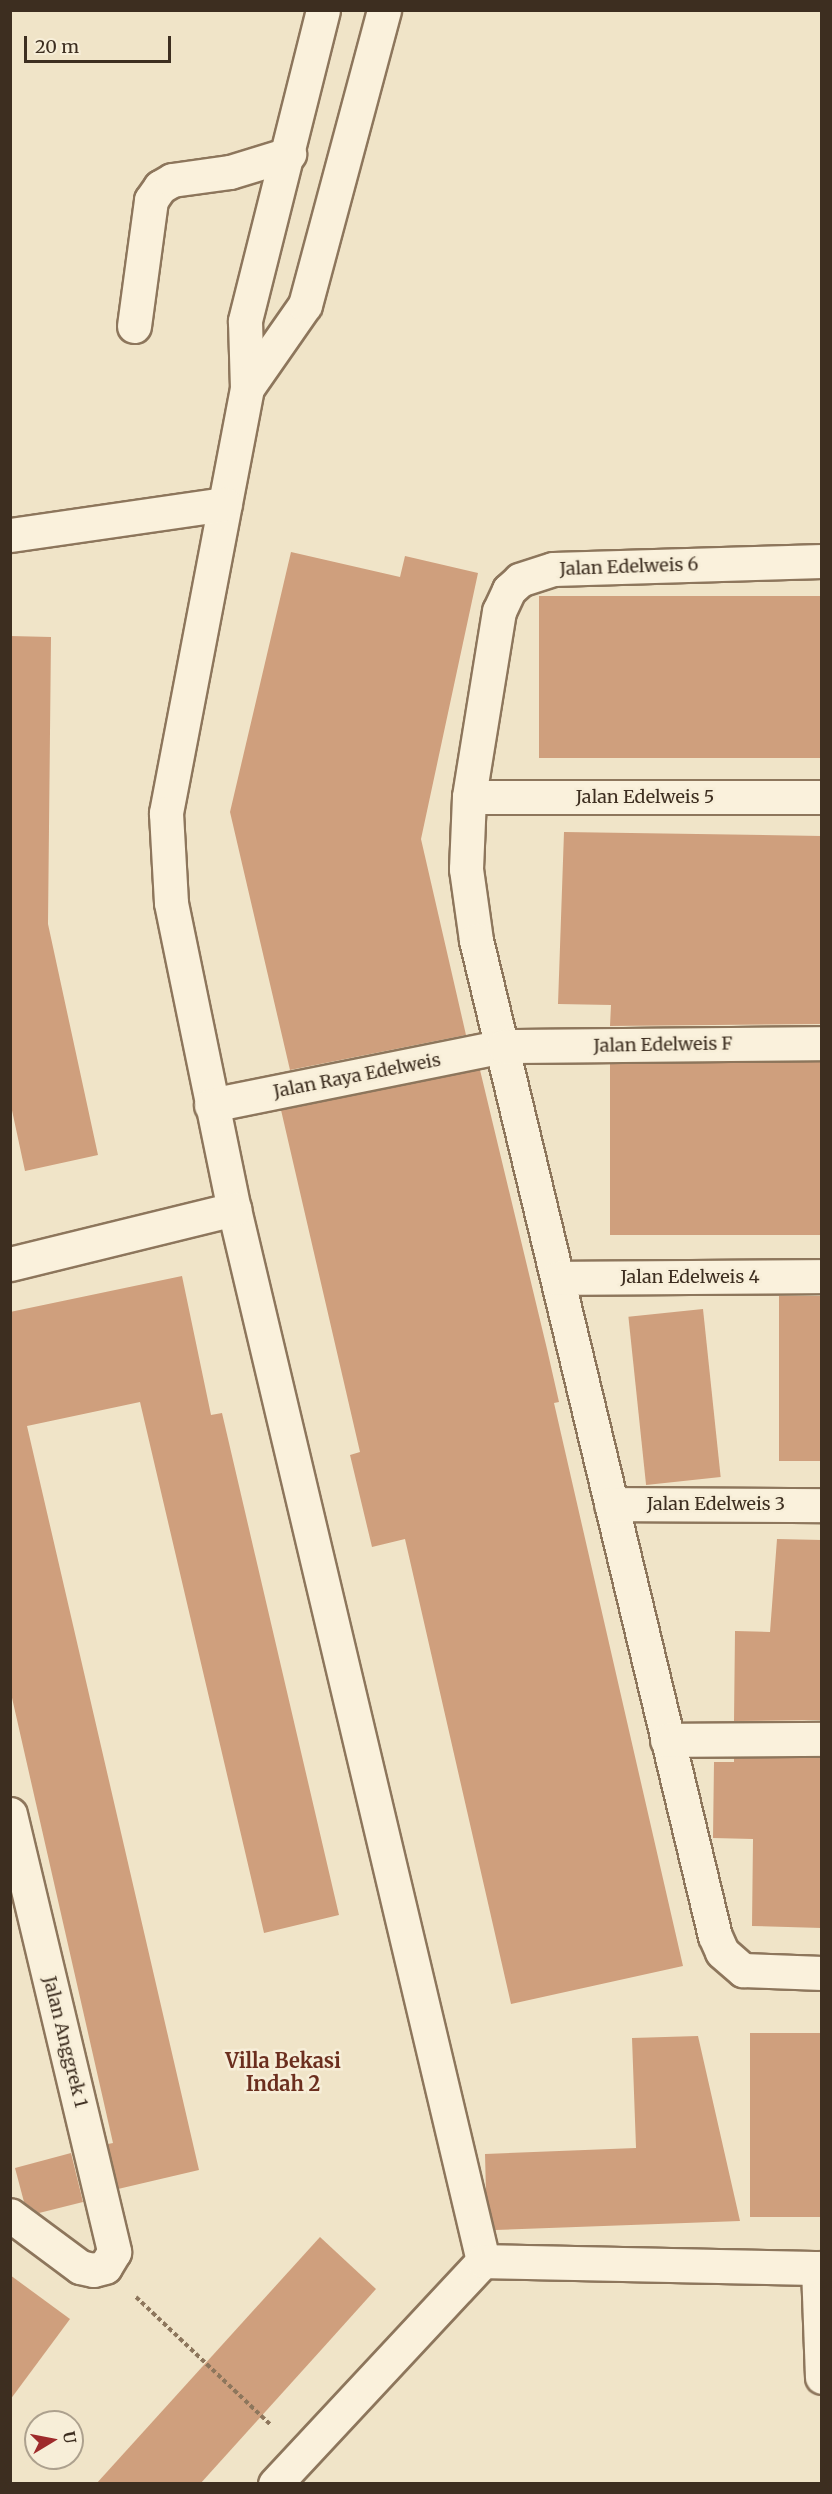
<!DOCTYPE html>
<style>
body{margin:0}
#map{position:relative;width:832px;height:2494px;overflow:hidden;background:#f0e4c8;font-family:Merriweather,serif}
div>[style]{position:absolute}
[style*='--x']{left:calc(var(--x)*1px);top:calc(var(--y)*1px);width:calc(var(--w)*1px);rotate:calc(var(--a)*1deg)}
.building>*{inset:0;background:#cf9f7d;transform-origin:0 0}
.path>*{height:4px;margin-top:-2px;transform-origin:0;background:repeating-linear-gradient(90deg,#8d765c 0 4.5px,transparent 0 7.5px)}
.roads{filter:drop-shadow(2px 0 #8d765c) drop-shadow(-2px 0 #8d765c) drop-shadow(0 2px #8d765c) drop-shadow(0 -2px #8d765c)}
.minor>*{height:33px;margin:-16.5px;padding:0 16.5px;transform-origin:16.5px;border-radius:16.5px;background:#faf1dc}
span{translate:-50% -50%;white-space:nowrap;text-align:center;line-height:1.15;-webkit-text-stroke:5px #f7eed8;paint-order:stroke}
.street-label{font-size:18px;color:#3d2e20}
.neighbourhood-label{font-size:20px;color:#6b2e1e;font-weight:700}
.frame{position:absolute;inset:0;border:12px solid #3d2e20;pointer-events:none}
.north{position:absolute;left:24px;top:2410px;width:60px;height:60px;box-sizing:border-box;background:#f7eed8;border:2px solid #ada18e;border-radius:50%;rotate:80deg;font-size:16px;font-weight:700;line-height:24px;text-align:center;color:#3d2e20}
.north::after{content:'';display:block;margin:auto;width:21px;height:27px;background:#9e2a2b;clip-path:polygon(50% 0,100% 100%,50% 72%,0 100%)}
.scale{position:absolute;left:24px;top:36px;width:147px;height:27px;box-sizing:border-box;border:3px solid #3d2e20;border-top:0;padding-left:8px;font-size:18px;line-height:21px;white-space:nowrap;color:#3d2e20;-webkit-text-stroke:4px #f7eed8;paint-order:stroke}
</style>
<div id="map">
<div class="building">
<div style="clip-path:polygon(291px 552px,400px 577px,405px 556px,478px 573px,421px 839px,466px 1035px,290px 1070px,230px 812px)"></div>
<div style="left:539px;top:596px;width:283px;height:162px"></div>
<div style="clip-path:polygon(10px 636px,51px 637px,48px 924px,98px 1155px,25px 1171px,10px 1101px)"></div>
<div style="clip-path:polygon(564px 832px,822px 836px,822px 1024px,610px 1026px,611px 1005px,558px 1004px)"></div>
<div style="left:822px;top:1062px;width:173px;height:212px;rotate:90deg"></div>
<div style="clip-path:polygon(480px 1070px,547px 1349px,559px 1402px,554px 1403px,683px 1966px,511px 2004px,405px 1539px,372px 1547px,350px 1455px,360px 1452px,281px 1110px)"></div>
<div style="clip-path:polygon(182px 1276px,211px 1415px,222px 1413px,339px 1915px,264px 1933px,140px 1402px,27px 1426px,199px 2170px,118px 2189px,108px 2144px,113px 2143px,10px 1689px,10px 1312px)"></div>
<div style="left:822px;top:1296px;width:165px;height:43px;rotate:90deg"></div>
<div style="left:703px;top:1309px;width:169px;height:75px;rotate:84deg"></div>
<div style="clip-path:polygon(777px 1539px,822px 1540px,822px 1720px,734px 1721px,735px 1631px,770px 1632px)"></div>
<div style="clip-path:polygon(734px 1758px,822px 1758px,822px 1928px,752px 1926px,753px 1839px,713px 1838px,714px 1762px,734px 1762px)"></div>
<div style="left:822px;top:2033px;width:184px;height:72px;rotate:90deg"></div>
<div style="clip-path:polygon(698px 2036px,740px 2221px,495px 2230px,486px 2193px,485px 2154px,636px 2148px,632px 2038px)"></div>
<div style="clip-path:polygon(71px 2153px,83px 2202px,39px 2213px,24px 2202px,15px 2168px)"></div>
<div style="clip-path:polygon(320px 2237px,376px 2289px,322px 2349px,200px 2484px,96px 2484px)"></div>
<div style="clip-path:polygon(10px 2275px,70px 2319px,10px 2400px)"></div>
</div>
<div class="path">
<div style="--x:136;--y:2297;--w:187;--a:43.5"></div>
</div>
<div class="roads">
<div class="minor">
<div style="--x:323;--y:10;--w:321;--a:104.1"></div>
<div style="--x:245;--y:321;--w:67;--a:88.3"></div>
<div style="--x:247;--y:388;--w:433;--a:100.8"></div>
<div style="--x:166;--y:813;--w:90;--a:86.8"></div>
<div style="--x:171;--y:903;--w:312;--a:78.4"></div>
<div style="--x:234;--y:1209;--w:1081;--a:76.68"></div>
<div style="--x:134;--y:326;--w:127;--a:-82.3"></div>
<div style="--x:151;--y:200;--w:16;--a:-55"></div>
<div style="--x:160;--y:187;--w:14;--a:-30"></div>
<div style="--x:172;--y:180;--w:59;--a:-7.9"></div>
<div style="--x:230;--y:172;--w:62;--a:-17"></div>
<div style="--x:247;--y:388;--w:101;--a:-55.1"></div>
<div style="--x:305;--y:305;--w:305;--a:-75"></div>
<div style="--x:10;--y:535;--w:217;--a:-8.2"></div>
<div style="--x:822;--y:561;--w:269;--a:178.3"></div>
<div style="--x:553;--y:569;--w:35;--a:162"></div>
<div style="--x:520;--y:580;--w:15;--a:138"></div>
<div style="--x:509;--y:590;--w:23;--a:115"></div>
<div style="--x:499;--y:611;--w:188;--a:99.2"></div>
<div style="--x:469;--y:797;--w:72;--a:92.4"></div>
<div style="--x:466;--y:869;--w:72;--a:82"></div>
<div style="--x:476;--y:940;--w:1024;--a:76.51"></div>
<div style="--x:715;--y:1936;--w:17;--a:66"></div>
<div style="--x:722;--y:1952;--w:28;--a:41"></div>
<div style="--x:743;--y:1970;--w:79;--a:2.2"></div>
<div style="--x:469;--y:797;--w:353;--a:0"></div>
<div style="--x:211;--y:1105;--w:299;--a:-11.4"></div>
<div style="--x:504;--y:1046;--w:318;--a:-0.5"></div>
<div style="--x:10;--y:1264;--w:231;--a:-13.8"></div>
<div style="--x:558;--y:1278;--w:264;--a:-0.4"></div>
<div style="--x:611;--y:1504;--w:211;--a:0.3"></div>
<div style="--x:667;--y:1740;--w:155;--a:-0.4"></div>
<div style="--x:10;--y:1814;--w:450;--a:76.6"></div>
<div style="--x:114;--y:2252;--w:17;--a:121"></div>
<div style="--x:105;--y:2267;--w:12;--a:166"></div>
<div style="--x:93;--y:2270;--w:13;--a:-167"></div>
<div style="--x:80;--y:2267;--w:87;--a:-143.4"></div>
<div style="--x:818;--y:2268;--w:109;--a:87.9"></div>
<div style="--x:275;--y:2484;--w:305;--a:-47"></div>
<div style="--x:483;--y:2261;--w:339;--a:1.2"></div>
</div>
</div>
<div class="street-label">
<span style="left:629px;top:567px;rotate:-2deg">Jalan Edelweis 6</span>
<span style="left:645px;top:797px">Jalan Edelweis 5</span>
<span style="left:663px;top:1045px;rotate:-1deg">Jalan Edelweis F</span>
<span style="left:357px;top:1076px;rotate:-11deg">Jalan Raya Edelweis</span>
<span style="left:690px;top:1277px">Jalan Edelweis 4</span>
<span style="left:716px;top:1504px">Jalan Edelweis 3</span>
<span style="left:65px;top:2042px;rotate:76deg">Jalan Anggrek 1</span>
</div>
<div class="neighbourhood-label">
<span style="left:283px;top:2072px">Villa Bekasi<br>Indah 2</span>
</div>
<div class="frame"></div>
<div class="north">U</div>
<div class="scale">20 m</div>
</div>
